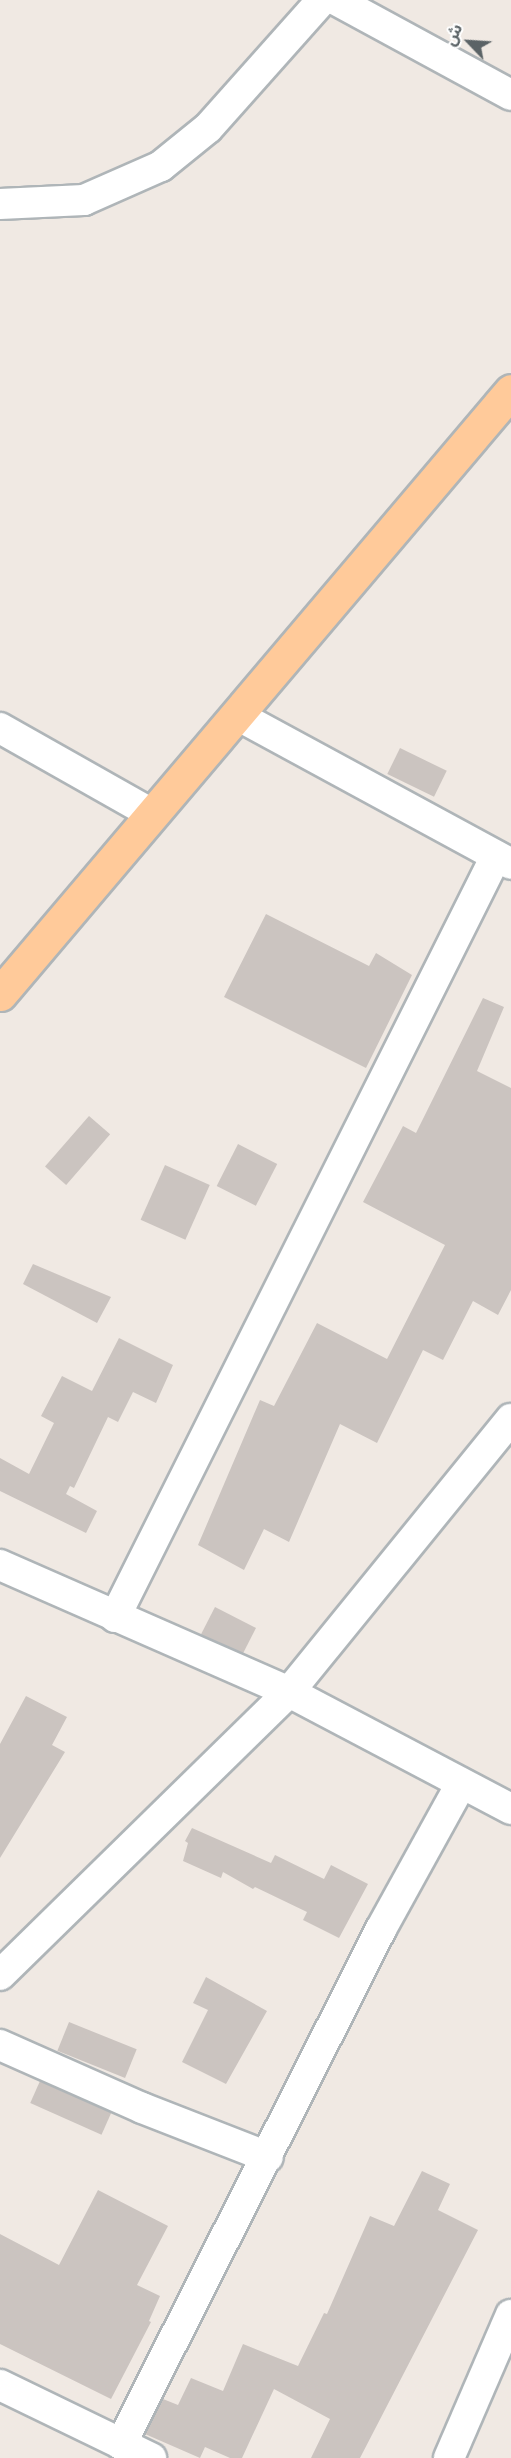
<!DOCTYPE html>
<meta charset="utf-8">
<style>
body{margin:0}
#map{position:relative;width:511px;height:2458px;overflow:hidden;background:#f0e9e3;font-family:"IBM Plex Sans","Noto Sans Arabic",sans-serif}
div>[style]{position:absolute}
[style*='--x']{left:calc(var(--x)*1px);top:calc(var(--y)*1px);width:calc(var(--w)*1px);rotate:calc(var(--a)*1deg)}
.building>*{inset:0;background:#cbc4c0;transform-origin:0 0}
.roads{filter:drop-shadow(2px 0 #afb5b8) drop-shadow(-2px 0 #afb5b8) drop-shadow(0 2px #afb5b8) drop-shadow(0 -2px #afb5b8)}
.minor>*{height:30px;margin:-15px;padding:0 15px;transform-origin:15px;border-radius:15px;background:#fff}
.trunk>*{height:33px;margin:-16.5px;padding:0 16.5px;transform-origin:16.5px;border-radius:16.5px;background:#ffca9a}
span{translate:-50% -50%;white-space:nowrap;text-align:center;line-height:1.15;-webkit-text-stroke:4.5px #fff;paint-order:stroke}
.north{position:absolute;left:439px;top:12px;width:60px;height:60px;-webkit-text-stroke:4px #fff;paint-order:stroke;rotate:295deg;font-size:16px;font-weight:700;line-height:24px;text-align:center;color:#5b6366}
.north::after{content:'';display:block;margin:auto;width:21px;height:27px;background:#5b6366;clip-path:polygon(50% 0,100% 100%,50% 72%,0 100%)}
</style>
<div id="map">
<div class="building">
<div style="left:400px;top:748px;width:52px;height:29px;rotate:26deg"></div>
<div style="clip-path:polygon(266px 914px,369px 966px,376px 953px,412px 975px,366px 1068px,224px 997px)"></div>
<div style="clip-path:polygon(483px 998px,504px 1007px,477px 1071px,511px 1088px,511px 1290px,498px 1315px,473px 1301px,443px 1360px,423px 1350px,377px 1443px,340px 1424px,289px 1542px,264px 1529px,244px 1570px,198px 1545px,260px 1400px,274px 1406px,317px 1323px,387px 1359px,445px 1245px,363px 1202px,403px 1126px,416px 1133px)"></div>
<div style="left:89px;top:1116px;width:28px;height:67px;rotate:41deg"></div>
<div style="left:238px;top:1144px;width:44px;height:47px;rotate:27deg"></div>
<div style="left:165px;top:1165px;width:49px;height:60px;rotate:24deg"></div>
<div style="clip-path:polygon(33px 1264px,111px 1297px,97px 1323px,23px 1284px)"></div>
<div style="clip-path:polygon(119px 1338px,173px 1365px,156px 1403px,133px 1392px,118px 1422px,108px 1417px,74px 1488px,70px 1486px,66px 1494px,97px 1511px,86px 1533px,0 1491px,0 1458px,29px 1474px,54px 1423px,41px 1416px,62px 1376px,92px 1391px)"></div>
<div style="left:215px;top:1607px;width:46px;height:31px;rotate:27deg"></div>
<div style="clip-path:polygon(26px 1696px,67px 1717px,52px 1745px,65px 1752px,0 1858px,0 1744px)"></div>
<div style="clip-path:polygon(192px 1828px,271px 1863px,275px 1855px,324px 1879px,331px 1865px,368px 1884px,339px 1938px,303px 1920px,307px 1912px,255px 1887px,253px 1889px,223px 1872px,221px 1878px,183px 1861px,188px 1843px,185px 1841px)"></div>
<div style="clip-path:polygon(206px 1977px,267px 2011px,226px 2084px,182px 2062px,208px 2010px,193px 2003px)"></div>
<div style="left:69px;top:2022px;width:73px;height:31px;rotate:22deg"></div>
<div style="left:40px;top:2081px;width:78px;height:24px;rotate:24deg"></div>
<div style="clip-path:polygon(422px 2171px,450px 2184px,438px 2210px,478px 2230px,360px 2458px,311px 2458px,330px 2419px,274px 2389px,242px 2458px,230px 2458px,205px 2447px,200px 2458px,145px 2434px,163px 2399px,178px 2405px,191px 2378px,223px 2391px,243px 2344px,298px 2366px,324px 2313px,327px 2314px,370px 2216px,394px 2226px)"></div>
<div style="clip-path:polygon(98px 2190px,168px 2226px,137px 2285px,160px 2296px,149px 2321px,151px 2322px,111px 2399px,0 2344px,0 2234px,59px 2265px)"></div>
</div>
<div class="roads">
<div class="minor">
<div style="--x:336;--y:0;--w:199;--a:28.5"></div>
<div style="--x:0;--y:204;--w:84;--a:-2.7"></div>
<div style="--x:84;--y:200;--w:84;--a:-23.8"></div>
<div style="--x:161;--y:166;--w:60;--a:-39"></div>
<div style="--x:208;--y:128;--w:171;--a:-48.3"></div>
<div style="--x:237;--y:715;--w:312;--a:28.5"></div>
<div style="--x:0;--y:728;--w:175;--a:29.5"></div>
<div style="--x:0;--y:1565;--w:316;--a:23.7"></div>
<div style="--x:289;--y:1692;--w:251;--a:27.8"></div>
<div style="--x:115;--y:1617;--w:851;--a:-63.4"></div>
<div style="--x:0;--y:1975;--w:404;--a:-44.4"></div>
<div style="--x:289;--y:1692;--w:352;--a:-50.9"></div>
<div style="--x:0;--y:2045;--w:155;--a:23.9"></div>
<div style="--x:142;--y:2108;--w:135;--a:21.3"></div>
<div style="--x:0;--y:2385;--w:168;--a:25.8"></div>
<div style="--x:121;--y:2444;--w:577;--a:-63.21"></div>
<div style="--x:381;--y:1929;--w:166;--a:-61.1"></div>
<div style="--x:449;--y:2458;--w:156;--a:-66.6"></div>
</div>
<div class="trunk">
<div style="--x:0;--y:994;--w:790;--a:-49.72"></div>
</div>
</div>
<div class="north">ش</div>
</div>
